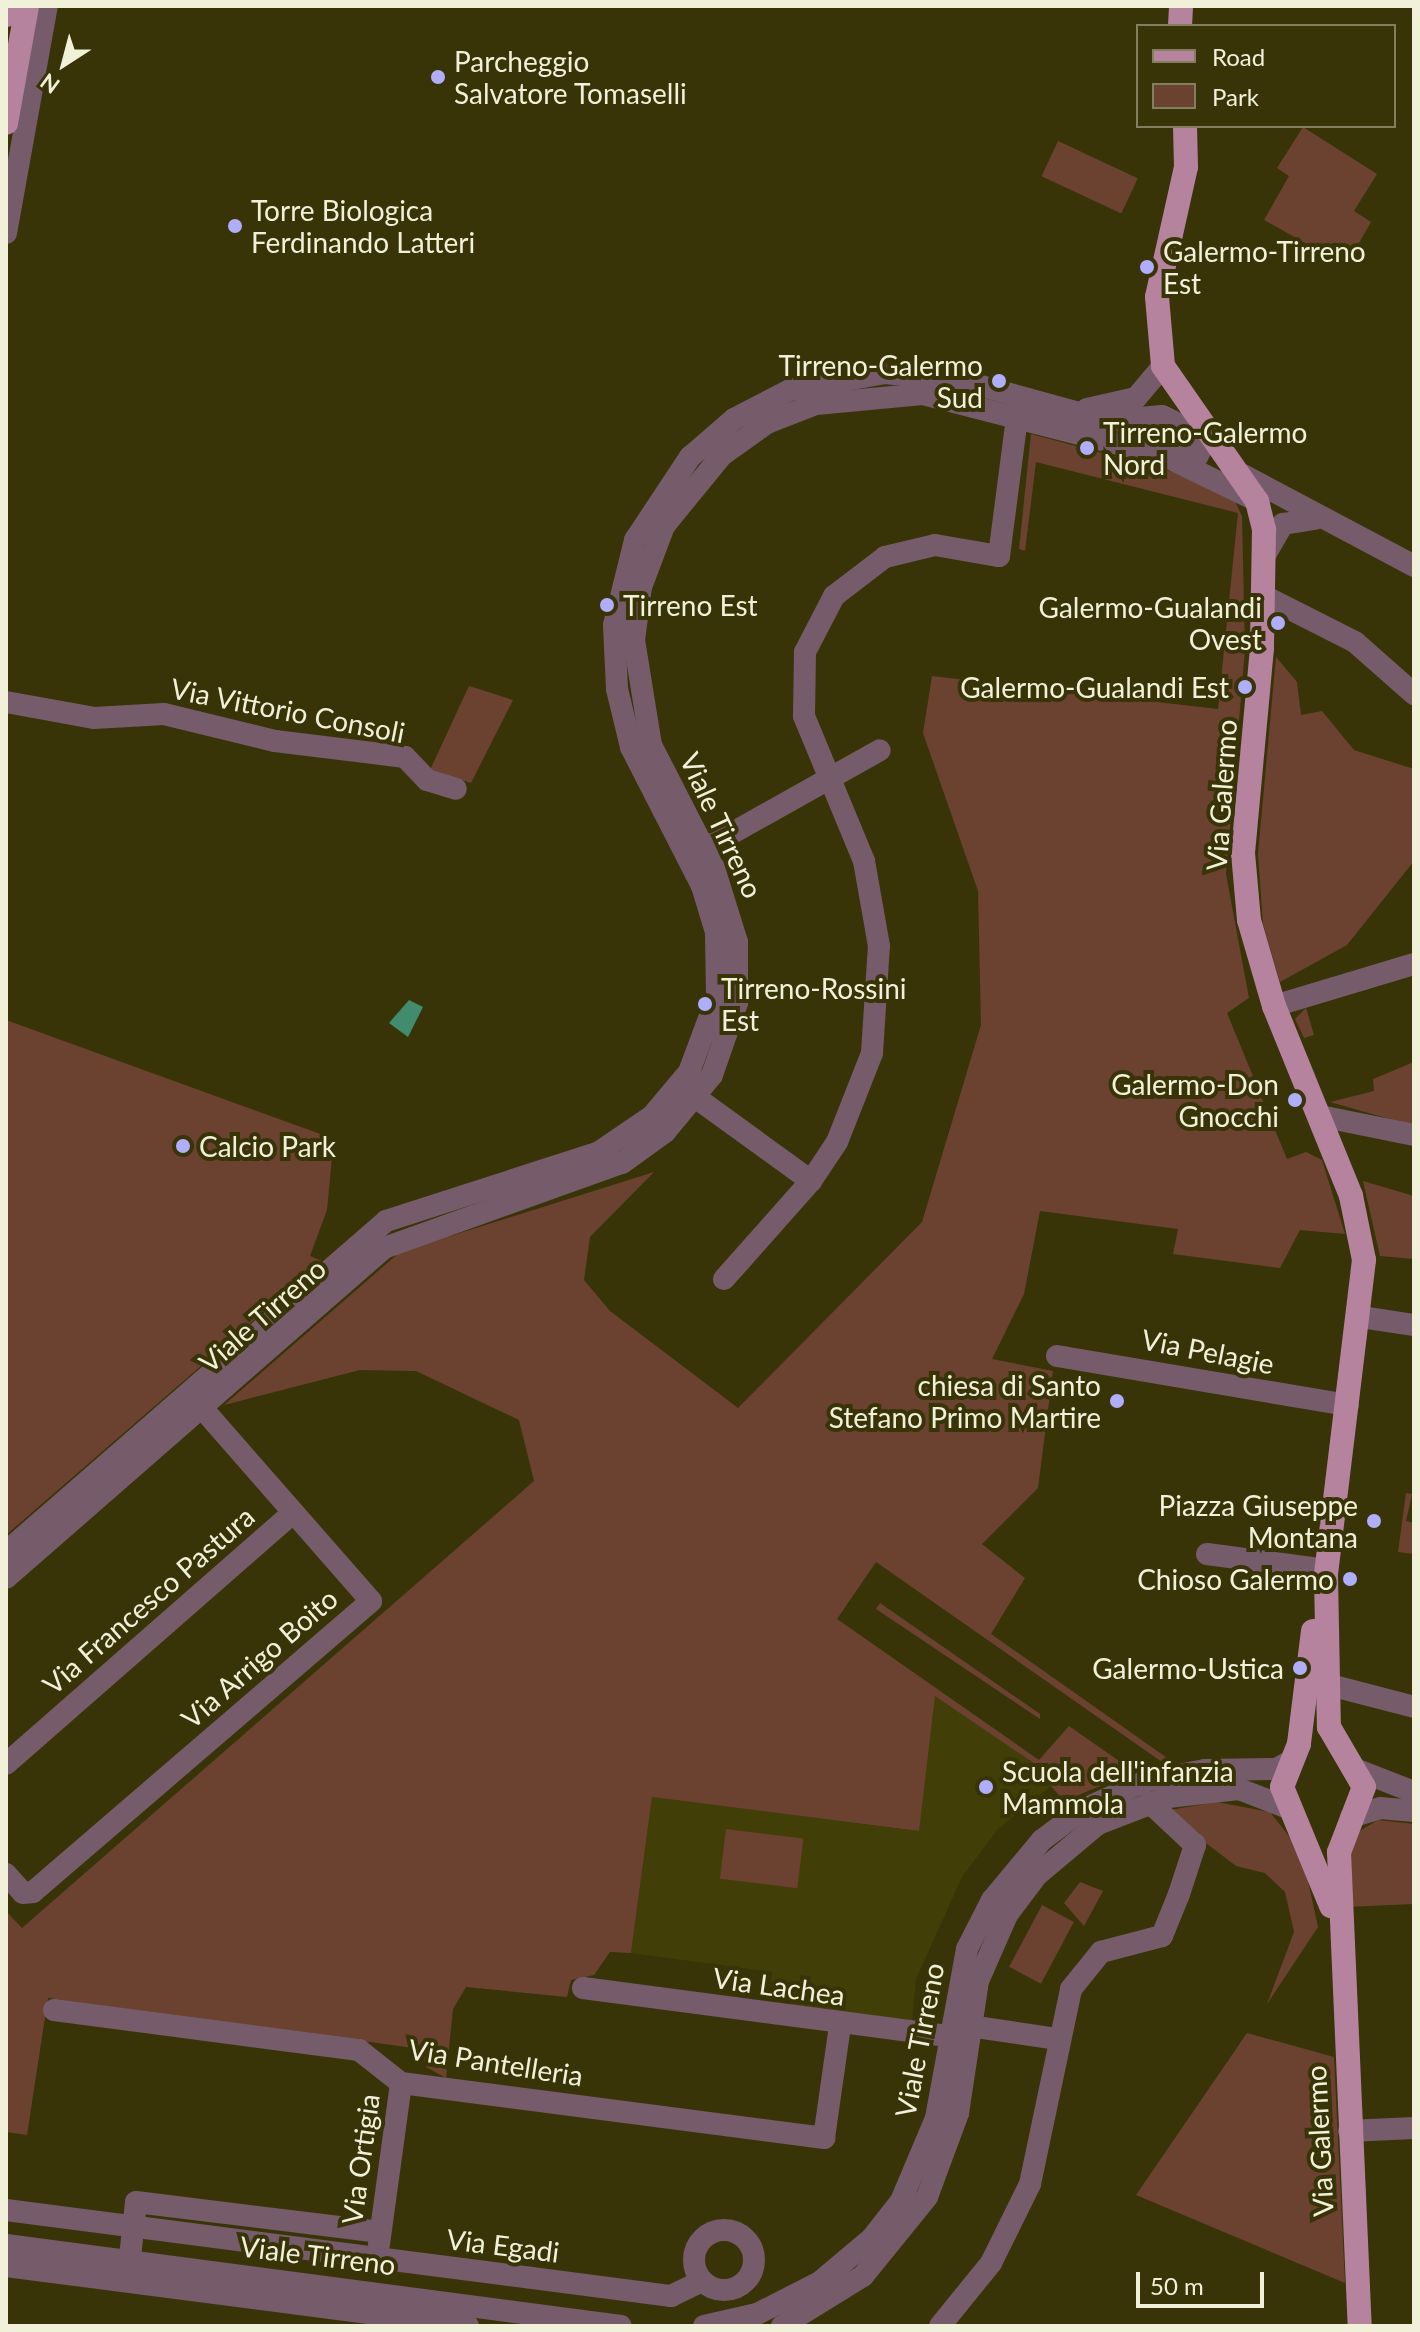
<!DOCTYPE html>
<style>
body{margin:0}
#map{position:relative;width:1420px;height:2332px;overflow:hidden;background:#383408;font-family:Lato,sans-serif}
div>[style]{position:absolute}
[style*='--x']{left:calc(var(--x)*1px);top:calc(var(--y)*1px);width:calc(var(--w)*1px);rotate:calc(var(--a)*1deg)}
.built>*{inset:0;background:#423e07}
.green>*{inset:0;background:#6b422f;transform-origin:0 0}
.water>*{inset:0;background:#418b6e}
.minor>*{height:22px;margin:-11px;padding:0 11px;transform-origin:11px;border-radius:11px;background:#765c6a}
.minor>.ring{margin:-11px;padding:0;box-sizing:content-box;background:none;border:22px solid #765c6a;border-radius:50%}
.major>*{height:24px;margin:-12px;padding:0 12px;transform-origin:12px;border-radius:12px;background:#b6839f}
.dots>*{width:22px;height:22px;translate:-50% -50%;box-sizing:border-box;border:4px solid #383408;border-radius:50%}
span{translate:-50% -50%;white-space:nowrap;text-align:center;line-height:1.15;-webkit-text-stroke:8px #383408;paint-order:stroke}
.poi-label{font-size:28px;color:#f1f0d9}
.left{translate:0 -50%;text-align:left}
.right{translate:-100% -50%;text-align:right}
.street-label{font-size:28px;color:#f1f0d9}
.frame{position:absolute;inset:0;border:8px solid #f1f0d9;pointer-events:none}
.legend{position:absolute;left:1136px;top:24px;width:260px;height:104px;box-sizing:border-box;background:#383408;border:2px solid #827f5c;margin:0;padding:10px 14px;list-style:none;font-size:24px;color:#f1f0d9}
.legend li{display:flex;align-items:center;gap:16px;height:40px}
.legend b{width:40px;border:2px solid #827f5c}
.north{position:absolute;left:24px;top:24px;width:80px;height:80px;-webkit-text-stroke:6px #383408;paint-order:stroke;rotate:216deg;font-size:22px;font-weight:700;line-height:32px;text-align:center;color:#f1f0d9}
.north::after{content:'';display:block;margin:auto;width:28px;height:36px;background:#f1f0d9;clip-path:polygon(50% 0,100% 100%,50% 72%,0 100%)}
.scale{position:absolute;left:1136px;top:2272px;width:128px;height:36px;box-sizing:border-box;border:4px solid #f1f0d9;border-top:0;padding-left:10px;font-size:24px;line-height:28px;white-space:nowrap;color:#f1f0d9;-webkit-text-stroke:6px #383408;paint-order:stroke}
</style>
<div id="map">
<div class="built">
<div style="clip-path:polygon(935px 1695px,1058px 1780px,998px 1829px,962px 1877px,916px 1979px,912px 2021px,794px 2006px,771px 1985px,772px 1972px,631px 1953px,652px 1797px,918px 1831px)"></div>
</div>
<div class="green">
<div style="clip-path:polygon(1303px 127px,1377px 174px,1354px 211px,1371px 222px,1346px 266px,1264px 220px,1289px 176px,1277px 168px)"></div>
<div style="left:1058px;top:141px;width:88px;height:39px;rotate:25deg"></div>
<div style="clip-path:polygon(1161px 427px,1188px 451px,1113px 431px)"></div>
<div style="clip-path:polygon(1031px 434px,1200px 479px,1233px 497px,1242px 516px,1245px 650px,1226px 874px,1249px 998px,1227px 1013px,1287px 1159px,1306px 1152px,1322px 1160px,1345px 1234px,1300px 1230px,1280px 1268px,1173px 1254px,1178px 1229px,1040px 1211px,1024px 1294px,992px 1359px,1053px 1371px,1038px 1488px,982px 1544px,1025px 1578px,991px 1634px,1170px 1760px,1162px 1762px,876px 1562px,837px 1619px,1039px 1760px,1069px 1726px,1122px 1763px,1122px 1777px,1064px 1801px,1050px 1785px,1057px 1779px,935px 1696px,919px 1831px,652px 1797px,631px 1953px,610px 1952px,594px 1975px,571px 1980px,567px 1997px,466px 1987px,453px 2009px,446px 2078px,426px 2067px,421px 2049px,48px 1998px,27px 2135px,6px 2132px,6px 1911px,22px 1928px,534px 1481px,519px 1420px,416px 1371px,360px 1370px,224px 1405px,400px 1252px,654px 1172px,590px 1237px,584px 1280px,610px 1311px,738px 1408px,922px 1222px,981px 1025px,978px 891px,923px 733px,932px 676px,1218px 709px,1238px 513px,1036px 462px,1025px 551px,1019px 549px)"></div>
<div style="clip-path:polygon(1276px 657px,1297px 682px,1301px 715px,1322px 711px,1354px 750px,1414px 769px,1414px 861px,1347px 945px,1280px 982px,1263px 924px,1258px 854px)"></div>
<div style="clip-path:polygon(469px 686px,513px 700px,471px 783px,430px 770px)"></div>
<div style="clip-path:polygon(1306px 1008px,1314px 1035px,1304px 1038px,1295px 1019px)"></div>
<div style="clip-path:polygon(6px 1020px,326px 1136px,332px 1157px,327px 1210px,310px 1256px,322px 1261px,6px 1535px)"></div>
<div style="clip-path:polygon(1414px 1062px,1414px 1126px,1330px 1102px,1374px 1091px,1373px 1079px)"></div>
<div style="clip-path:polygon(1363px 1181px,1414px 1196px,1414px 1259px,1380px 1256px)"></div>
<div style="clip-path:polygon(1406px 1493px,1412px 1494px,1406px 1521px,1414px 1523px,1414px 1554px,1398px 1552px)"></div>
<div style="clip-path:polygon(880px 1603px,1040px 1714px,1040px 1719px,876px 1609px)"></div>
<div style="clip-path:polygon(1217px 1802px,1270px 1812px,1302px 1853px,1318px 1927px,1267px 2004px,1294px 1932px,1285px 1892px,1265px 1873px,1236px 1866px,1164px 1811px)"></div>
<div style="clip-path:polygon(1378px 1820px,1414px 1824px,1414px 1904px,1346px 1907px,1349px 1852px,1358px 1832px)"></div>
<div style="left:726px;top:1829px;width:78px;height:50px;rotate:7deg"></div>
<div style="clip-path:polygon(1080px 1882px,1103px 1891px,1084px 1926px,1064px 1903px)"></div>
<div style="left:1042px;top:1905px;width:36px;height:70px;rotate:28deg"></div>
<div style="clip-path:polygon(1247px 2033px,1334px 2057px,1345px 2283px,1136px 2195px)"></div>
</div>
<div class="water">
<div style="clip-path:polygon(409px 1000px,423px 1007px,408px 1037px,389px 1023px)"></div>
</div>
<div class="minor">
<div style="--x:6;--y:233;--w:231;--a:-79.8"></div>
<div style="--x:1087;--y:409;--w:50;--a:-12.7"></div>
<div style="--x:1136;--y:398;--w:42;--a:-49.8"></div>
<div style="--x:1243;--y:475;--w:194;--a:28"></div>
<div style="--x:1265;--y:555;--w:36;--a:-60"></div>
<div style="--x:1283;--y:524;--w:32;--a:-9"></div>
<div style="--x:1264;--y:596;--w:102;--a:26.8"></div>
<div style="--x:1355;--y:642;--w:79;--a:41.4"></div>
<div style="--x:6;--y:702;--w:89;--a:10.3"></div>
<div style="--x:94;--y:718;--w:70;--a:-3.3"></div>
<div style="--x:164;--y:714;--w:114;--a:13.7"></div>
<div style="--x:275;--y:741;--w:131;--a:7"></div>
<div style="--x:405;--y:757;--w:32;--a:46"></div>
<div style="--x:427;--y:780;--w:30;--a:17"></div>
<div style="--x:693;--y:855;--w:214;--a:-29.3"></div>
<div style="--x:1274;--y:1006;--w:146;--a:-16.7"></div>
<div style="--x:684;--y:1089;--w:157;--a:35.9"></div>
<div style="--x:811;--y:1181;--w:47;--a:-56.3"></div>
<div style="--x:837;--y:1142;--w:96;--a:-68.5"></div>
<div style="--x:872;--y:1053;--w:107;--a:-86.3"></div>
<div style="--x:879;--y:946;--w:86;--a:-100"></div>
<div style="--x:864;--y:861;--w:157;--a:-112.5"></div>
<div style="--x:804;--y:716;--w:64;--a:-89.1"></div>
<div style="--x:805;--y:652;--w:63;--a:-62.6"></div>
<div style="--x:834;--y:596;--w:64;--a:-37.4"></div>
<div style="--x:885;--y:557;--w:51;--a:-13.5"></div>
<div style="--x:935;--y:545;--w:65;--a:9.8"></div>
<div style="--x:999;--y:556;--w:156;--a:-82.6"></div>
<div style="--x:1320;--y:1116;--w:96;--a:11.4"></div>
<div style="--x:724;--y:1279;--w:131;--a:-48.4"></div>
<div style="--x:1361;--y:1317;--w:54;--a:8.6"></div>
<div style="--x:1057;--y:1356;--w:295;--a:9.6"></div>
<div style="--x:6;--y:1552;--w:504;--a:-41.06"></div>
<div style="--x:386;--y:1221;--w:224;--a:-17.9"></div>
<div style="--x:599;--y:1152;--w:64;--a:-34.2"></div>
<div style="--x:652;--y:1116;--w:57;--a:-49.9"></div>
<div style="--x:689;--y:1072;--w:80;--a:-69.5"></div>
<div style="--x:717;--y:997;--w:65;--a:-90.9"></div>
<div style="--x:716;--y:932;--w:48;--a:-106.9"></div>
<div style="--x:702;--y:886;--w:156;--a:-117.1"></div>
<div style="--x:631;--y:747;--w:60;--a:-103.6"></div>
<div style="--x:617;--y:689;--w:64;--a:-92.7"></div>
<div style="--x:614;--y:625;--w:88;--a:-76.1"></div>
<div style="--x:635;--y:540;--w:100;--a:-56.5"></div>
<div style="--x:690;--y:457;--w:58;--a:-40.8"></div>
<div style="--x:734;--y:419;--w:63;--a:-27.4"></div>
<div style="--x:790;--y:390;--w:97;--a:-10.1"></div>
<div style="--x:885;--y:373;--w:78;--a:5.9"></div>
<div style="--x:963;--y:381;--w:150;--a:15.4"></div>
<div style="--x:1108;--y:421;--w:54;--a:-5.3"></div>
<div style="--x:1162;--y:416;--w:50;--a:26.1"></div>
<div style="--x:1207;--y:438;--w:21;--a:118"></div>
<div style="--x:1197;--y:457;--w:23;--a:180"></div>
<div style="--x:1207;--y:1554;--w:121;--a:7.6"></div>
<div style="--x:6;--y:1578;--w:502;--a:-41.12"></div>
<div style="--x:384;--y:1248;--w:253;--a:-19.7"></div>
<div style="--x:622;--y:1163;--w:53;--a:-35.8"></div>
<div style="--x:665;--y:1132;--w:74;--a:-50.5"></div>
<div style="--x:712;--y:1075;--w:76;--a:-70.9"></div>
<div style="--x:737;--y:1003;--w:61;--a:-90"></div>
<div style="--x:737;--y:942;--w:77;--a:-107.3"></div>
<div style="--x:714;--y:868;--w:138;--a:-117.1"></div>
<div style="--x:651;--y:745;--w:106;--a:-99.2"></div>
<div style="--x:634;--y:640;--w:53;--a:-82.5"></div>
<div style="--x:641;--y:587;--w:65;--a:-69.3"></div>
<div style="--x:664;--y:526;--w:92;--a:-50.8"></div>
<div style="--x:722;--y:455;--w:55;--a:-35.4"></div>
<div style="--x:767;--y:423;--w:53;--a:-21.2"></div>
<div style="--x:816;--y:404;--w:107;--a:-5.3"></div>
<div style="--x:923;--y:394;--w:250;--a:14.4"></div>
<div style="--x:1165;--y:456;--w:98;--a:26"></div>
<div style="--x:1326;--y:1684;--w:91;--a:14.6"></div>
<div style="--x:6;--y:1764;--w:381;--a:-41.2"></div>
<div style="--x:1360;--y:1771;--w:58;--a:21.3"></div>
<div style="--x:1351;--y:1817;--w:30;--a:-17"></div>
<div style="--x:1380;--y:1808;--w:34;--a:5"></div>
<div style="--x:6;--y:1874;--w:25;--a:48"></div>
<div style="--x:23;--y:1893;--w:10;--a:-6"></div>
<div style="--x:33;--y:1892;--w:446;--a:-40.7"></div>
<div style="--x:371;--y:1601;--w:269;--a:-131.2"></div>
<div style="--x:583;--y:1988;--w:383;--a:7.5"></div>
<div style="--x:54;--y:2010;--w:308;--a:7.5"></div>
<div style="--x:359;--y:2050;--w:53;--a:38.2"></div>
<div style="--x:401;--y:2083;--w:427;--a:7.4"></div>
<div style="--x:824;--y:2138;--w:114;--a:-81.9"></div>
<div style="--x:956;--y:2024;--w:103;--a:8.4"></div>
<div style="--x:1349;--y:2131;--w:65;--a:-2.6"></div>
<div style="--x:6;--y:2210;--w:671;--a:7.37"></div>
<div style="--x:671;--y:2296;--w:34;--a:-26"></div>
<div class="ring" style="left:694px;top:2230px;width:38px;height:38px"></div>
<div style="--x:379;--y:2244;--w:162;--a:-82.2"></div>
<div style="--x:6;--y:2245;--w:620;--a:7.5"></div>
<div style="--x:6;--y:2266;--w:466;--a:7.4"></div>
<div style="--x:128;--y:2275;--w:73;--a:-83.7"></div>
<div style="--x:136;--y:2202;--w:246;--a:7"></div>
<div style="--x:704;--y:2326;--w:54;--a:-12.8"></div>
<div style="--x:757;--y:2314;--w:71;--a:-26.9"></div>
<div style="--x:820;--y:2282;--w:68;--a:-40.2"></div>
<div style="--x:872;--y:2238;--w:47;--a:-51.9"></div>
<div style="--x:901;--y:2201;--w:90;--a:-67.1"></div>
<div style="--x:936;--y:2118;--w:172;--a:-79.6"></div>
<div style="--x:967;--y:1949;--w:55;--a:-63"></div>
<div style="--x:992;--y:1900;--w:78;--a:-50.2"></div>
<div style="--x:1042;--y:1840;--w:50;--a:-36.9"></div>
<div style="--x:1082;--y:1810;--w:70;--a:-24.4"></div>
<div style="--x:1146;--y:1781;--w:60;--a:-10.6"></div>
<div style="--x:1205;--y:1770;--w:71;--a:-0.8"></div>
<div style="--x:1276;--y:1769;--w:18;--a:-29"></div>
<div style="--x:782;--y:2326;--w:95;--a:-31.7"></div>
<div style="--x:863;--y:2276;--w:102;--a:-51"></div>
<div style="--x:927;--y:2197;--w:90;--a:-69.7"></div>
<div style="--x:958;--y:2113;--w:134;--a:-81.4"></div>
<div style="--x:978;--y:1981;--w:72;--a:-66.3"></div>
<div style="--x:1007;--y:1915;--w:50;--a:-53.1"></div>
<div style="--x:1037;--y:1875;--w:80;--a:-39.9"></div>
<div style="--x:1098;--y:1824;--w:75;--a:-21.1"></div>
<div style="--x:1168;--y:1797;--w:71;--a:-6.4"></div>
<div style="--x:1239;--y:1789;--w:53;--a:21.2"></div>
<div style="--x:940;--y:2326;--w:81;--a:-51"></div>
<div style="--x:991;--y:2263;--w:88;--a:-63.7"></div>
<div style="--x:1030;--y:2184;--w:199;--a:-78.1"></div>
<div style="--x:1071;--y:1989;--w:48;--a:-51"></div>
<div style="--x:1101;--y:1952;--w:63;--a:-14.7"></div>
<div style="--x:1162;--y:1936;--w:45;--a:-68"></div>
<div style="--x:1179;--y:1894;--w:52;--a:-71.9"></div>
<div style="--x:1195;--y:1845;--w:63;--a:-136.9"></div>
</div>
<div class="major">
<div style="--x:6;--y:15;--w:9;--a:-77"></div>
<div style="--x:1180;--y:26;--w:20;--a:-87"></div>
<div style="--x:6;--y:123;--w:119;--a:-79.8"></div>
<div style="--x:1185;--y:126;--w:41;--a:88.6"></div>
<div style="--x:1186;--y:167;--w:133;--a:102.6"></div>
<div style="--x:1157;--y:297;--w:69;--a:85"></div>
<div style="--x:1163;--y:366;--w:165;--a:55.2"></div>
<div style="--x:1257;--y:501;--w:30;--a:76"></div>
<div style="--x:1264;--y:530;--w:118;--a:91"></div>
<div style="--x:1262;--y:648;--w:206;--a:95.3"></div>
<div style="--x:1243;--y:853;--w:67;--a:84.9"></div>
<div style="--x:1249;--y:920;--w:90;--a:73.8"></div>
<div style="--x:1274;--y:1006;--w:205;--a:67.9"></div>
<div style="--x:1351;--y:1196;--w:65;--a:78.5"></div>
<div style="--x:1364;--y:1260;--w:318;--a:96.9"></div>
<div style="--x:1326;--y:1576;--w:151;--a:88.9"></div>
<div style="--x:1329;--y:1727;--w:69;--a:59.7"></div>
<div style="--x:1364;--y:1787;--w:70;--a:111"></div>
<div style="--x:1339;--y:1852;--w:474;--a:87.5"></div>
<div style="--x:1313;--y:1631;--w:114;--a:97.1"></div>
<div style="--x:1299;--y:1744;--w:46;--a:111.6"></div>
<div style="--x:1282;--y:1787;--w:129;--a:67.6"></div>
</div>
<div class="dots">
<div style="left:438px;top:77px;background:#b0aefa"></div>
<div style="left:235px;top:226px;background:#b0aefa"></div>
<div style="left:1147px;top:267px;background:#b0aefa"></div>
<div style="left:999px;top:381px;background:#b0aefa"></div>
<div style="left:1087px;top:448px;background:#b0aefa"></div>
<div style="left:607px;top:605px;background:#b0aefa"></div>
<div style="left:1278px;top:623px;background:#b0aefa"></div>
<div style="left:1245px;top:687px;background:#b0aefa"></div>
<div style="left:705px;top:1004px;background:#b0aefa"></div>
<div style="left:1295px;top:1100px;background:#b0aefa"></div>
<div style="left:183px;top:1146px;background:#b0aefa"></div>
<div style="left:1117px;top:1401px;background:#b0aefa"></div>
<div style="left:1374px;top:1521px;background:#b0aefa"></div>
<div style="left:1350px;top:1579px;background:#b0aefa"></div>
<div style="left:1300px;top:1668px;background:#b0aefa"></div>
<div style="left:986px;top:1787px;background:#b0aefa"></div>
</div>
<div class="poi-label">
<span class="left" style="left:454px;top:77px">Parcheggio<br>Salvatore Tomaselli</span>
<span class="left" style="left:251px;top:226px">Torre Biologica<br>Ferdinando Latteri</span>
<span class="left" style="left:1163px;top:267px">Galermo-Tirreno<br>Est</span>
<span class="right" style="left:983px;top:381px">Tirreno-Galermo<br>Sud</span>
<span class="left" style="left:1103px;top:448px">Tirreno-Galermo<br>Nord</span>
<span class="left" style="left:623px;top:605px">Tirreno Est</span>
<span class="right" style="left:1262px;top:623px">Galermo-Gualandi<br>Ovest</span>
<span class="right" style="left:1229px;top:687px">Galermo-Gualandi Est</span>
<span class="left" style="left:721px;top:1004px">Tirreno-Rossini<br>Est</span>
<span class="right" style="left:1279px;top:1100px">Galermo-Don<br>Gnocchi</span>
<span class="left" style="left:199px;top:1146px">Calcio Park</span>
<span class="right" style="left:1101px;top:1401px">chiesa di Santo<br>Stefano Primo Martire</span>
<span class="right" style="left:1358px;top:1521px">Piazza Giuseppe<br>Montana</span>
<span class="right" style="left:1334px;top:1579px">Chioso Galermo</span>
<span class="right" style="left:1284px;top:1668px">Galermo-Ustica</span>
<span class="left" style="left:1002px;top:1787px">Scuola dell'infanzia<br>Mammola</span>
</div>
<div class="street-label">
<span style="left:288px;top:710px;rotate:11deg">Via Vittorio Consoli</span>
<span style="left:1221px;top:795px;rotate:-86deg">Via Galermo</span>
<span style="left:722px;top:825px;rotate:65deg">Viale Tirreno</span>
<span style="left:262px;top:1315px;rotate:-41deg">Viale Tirreno</span>
<span style="left:1208px;top:1351px;rotate:11deg">Via Pelagie</span>
<span style="left:148px;top:1600px;rotate:-41deg">Via Francesco Pastura</span>
<span style="left:259px;top:1658px;rotate:-41deg">Via Arrigo Boito</span>
<span style="left:779px;top:1986px;rotate:8deg">Via Lachea</span>
<span style="left:919px;top:2040px;rotate:-79deg">Viale Tirreno</span>
<span style="left:496px;top:2062px;rotate:9deg">Via Pantelleria</span>
<span style="left:1319px;top:2141px;rotate:-93deg">Via Galermo</span>
<span style="left:360px;top:2159px;rotate:-82deg">Via Ortigia</span>
<span style="left:503px;top:2245px;rotate:7deg">Via Egadi</span>
<span style="left:318px;top:2255px;rotate:7deg">Viale Tirreno</span>
</div>
<div class="frame"></div>
<ul class="legend">
<li><b style="height:10px;background:#b6839f"></b>Road</li>
<li><b style="height:22px;background:#6b422f"></b>Park</li>
</ul>
<div class="north">N</div>
<div class="scale">50 m</div>
</div>
